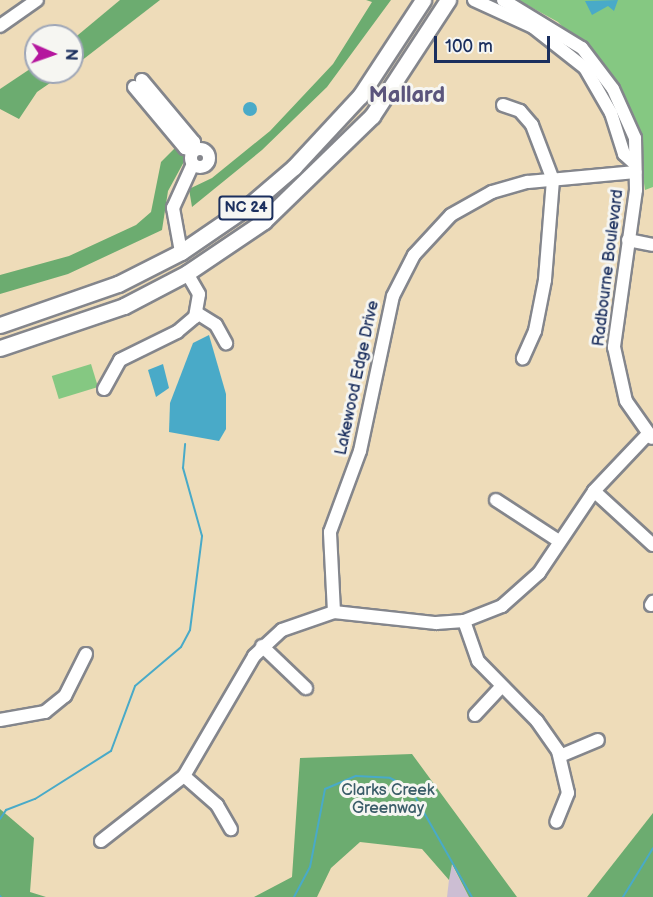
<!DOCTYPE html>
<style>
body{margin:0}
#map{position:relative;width:653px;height:897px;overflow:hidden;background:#eedcb9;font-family:"Balsamiq Sans",sans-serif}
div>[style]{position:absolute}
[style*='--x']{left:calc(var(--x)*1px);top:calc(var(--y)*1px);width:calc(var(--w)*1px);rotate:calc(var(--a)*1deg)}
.industrial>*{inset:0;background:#ccbed3}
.green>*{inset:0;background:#85c882;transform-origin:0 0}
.forest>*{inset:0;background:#6cac70}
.water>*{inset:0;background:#49aac8}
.round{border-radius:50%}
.stream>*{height:2px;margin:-1px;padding:0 1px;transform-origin:1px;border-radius:1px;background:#49aac8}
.roads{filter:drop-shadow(2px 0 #84868c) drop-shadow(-2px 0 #84868c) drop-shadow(0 2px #84868c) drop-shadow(0 -2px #84868c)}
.minor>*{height:12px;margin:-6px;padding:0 6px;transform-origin:6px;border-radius:6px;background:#fff}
.minor>.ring{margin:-6px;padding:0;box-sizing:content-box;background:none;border:12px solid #fff;border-radius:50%}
.major>*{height:15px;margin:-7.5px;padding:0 7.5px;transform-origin:7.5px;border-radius:7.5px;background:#fff}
span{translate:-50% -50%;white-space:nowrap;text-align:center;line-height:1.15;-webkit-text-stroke:6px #f6f6f2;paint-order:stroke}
.shield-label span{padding:2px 4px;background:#f6f6f2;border:2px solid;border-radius:4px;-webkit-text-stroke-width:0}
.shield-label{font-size:15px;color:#1b2f5e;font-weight:700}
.street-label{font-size:16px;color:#1b2f5e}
.park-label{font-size:16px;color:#3b5d69}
.district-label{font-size:22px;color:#5b557c;font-weight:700}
.north{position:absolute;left:24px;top:24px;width:60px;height:60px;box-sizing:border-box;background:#f6f6f2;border:2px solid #9ea6b7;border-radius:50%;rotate:92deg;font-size:16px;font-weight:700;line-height:24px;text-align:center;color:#1b2f5e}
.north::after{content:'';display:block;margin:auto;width:21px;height:27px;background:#b5179e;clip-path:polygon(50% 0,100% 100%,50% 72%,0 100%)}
.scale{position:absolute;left:434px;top:36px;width:116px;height:27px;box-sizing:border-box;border:3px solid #1b2f5e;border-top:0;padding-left:8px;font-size:18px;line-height:21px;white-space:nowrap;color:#1b2f5e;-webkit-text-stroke:4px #f6f6f2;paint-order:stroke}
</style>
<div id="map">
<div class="industrial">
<div style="clip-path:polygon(451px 863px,469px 897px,447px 897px)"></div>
</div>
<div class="green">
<div style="clip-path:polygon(518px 0,653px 0,653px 187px,645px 190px,636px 128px,613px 80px,558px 22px)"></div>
<div style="left:91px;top:364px;width:24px;height:41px;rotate:73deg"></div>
</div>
<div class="forest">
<div style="clip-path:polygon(120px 0,160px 0,72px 68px,72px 40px)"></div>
<div style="clip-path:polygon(366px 0,391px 0,327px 87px,262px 150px,192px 207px,189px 189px,212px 178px,270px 131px,333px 64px,372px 2px)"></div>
<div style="clip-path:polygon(36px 65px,36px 72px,66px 72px,37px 92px,19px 119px,0 109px,0 89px)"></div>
<div style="clip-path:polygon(178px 145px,186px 158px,168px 191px,162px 230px,68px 274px,0 294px,0 275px,69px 256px,136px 225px,151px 212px,161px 162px)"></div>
<div style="clip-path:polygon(412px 754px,517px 897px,469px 897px,452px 864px,449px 880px,422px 849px,360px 842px,331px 868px,317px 897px,254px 897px,292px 877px,300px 758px)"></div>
<div style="clip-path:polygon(0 809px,34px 838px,30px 892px,46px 897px,0 897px)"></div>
<div style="clip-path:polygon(653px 813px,653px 897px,587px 897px)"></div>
</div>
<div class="water">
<div style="clip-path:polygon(618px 0,614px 11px,608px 6px,592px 15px,585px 1px)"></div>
<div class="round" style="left:243px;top:102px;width:14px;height:14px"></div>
<div style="clip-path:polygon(209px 335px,226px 394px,226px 429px,219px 441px,169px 432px,170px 403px,193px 343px)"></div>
<div style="clip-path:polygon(163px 364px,169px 388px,156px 397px,148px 370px)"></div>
</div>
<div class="stream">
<div style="--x:0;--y:819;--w:11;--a:-56"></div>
<div style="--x:6;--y:810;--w:31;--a:-21"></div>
<div style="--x:35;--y:799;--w:90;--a:-32.3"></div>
<div style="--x:111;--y:751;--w:69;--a:-69.7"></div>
<div style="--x:135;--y:686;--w:60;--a:-40.3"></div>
<div style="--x:181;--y:647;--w:19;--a:-62"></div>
<div style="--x:190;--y:630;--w:95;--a:-82.7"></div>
<div style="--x:202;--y:536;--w:71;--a:-105.6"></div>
<div style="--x:183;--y:468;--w:24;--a:-85"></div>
<div style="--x:0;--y:896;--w:1;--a:45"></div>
<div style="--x:294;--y:897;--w:34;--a:-62"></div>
<div style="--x:310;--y:867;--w:79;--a:-79.1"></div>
<div style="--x:325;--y:789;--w:34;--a:-23"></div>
<div style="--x:356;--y:776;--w:34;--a:3"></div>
<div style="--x:390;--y:778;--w:22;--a:27"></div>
<div style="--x:410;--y:788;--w:125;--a:60.4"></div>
<div style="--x:623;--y:897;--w:57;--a:-58.5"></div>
</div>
<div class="roads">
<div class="minor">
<div style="--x:474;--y:0;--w:65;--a:24.6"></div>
<div style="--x:533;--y:27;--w:66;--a:38.3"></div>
<div style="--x:585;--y:68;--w:52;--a:60"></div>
<div style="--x:611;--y:113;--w:43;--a:72.4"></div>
<div style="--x:624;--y:154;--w:13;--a:42"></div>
<div style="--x:503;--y:0;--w:92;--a:31.3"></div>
<div style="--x:582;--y:48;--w:51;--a:52.9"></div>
<div style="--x:613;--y:89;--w:54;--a:65.8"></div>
<div style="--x:635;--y:138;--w:52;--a:88.9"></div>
<div style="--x:636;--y:190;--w:159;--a:98"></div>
<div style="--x:614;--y:347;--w:55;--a:77.5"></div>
<div style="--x:626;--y:401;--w:45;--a:54.9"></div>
<div style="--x:0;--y:26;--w:45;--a:-35.1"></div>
<div style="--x:134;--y:87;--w:80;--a:50.1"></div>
<div style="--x:185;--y:148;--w:9;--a:13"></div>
<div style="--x:194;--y:150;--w:8;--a:-90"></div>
<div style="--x:194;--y:142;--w:81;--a:-130"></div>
<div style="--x:503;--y:105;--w:18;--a:19"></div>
<div style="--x:520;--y:111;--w:18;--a:49"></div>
<div style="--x:532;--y:125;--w:59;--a:69.1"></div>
<div style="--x:553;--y:180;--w:100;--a:94.6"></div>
<div style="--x:545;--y:280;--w:52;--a:101.1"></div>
<div style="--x:535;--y:331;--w:30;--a:114"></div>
<div class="ring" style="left:191px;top:149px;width:6px;height:6px"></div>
<div style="--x:628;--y:240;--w:25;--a:11"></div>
<div style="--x:181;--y:252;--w:45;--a:-100.3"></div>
<div style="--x:173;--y:208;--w:48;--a:-65.6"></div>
<div style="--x:197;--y:313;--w:22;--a:32"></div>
<div style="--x:216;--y:325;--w:21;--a:61"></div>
<div style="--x:104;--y:389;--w:33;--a:-61"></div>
<div style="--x:120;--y:360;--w:64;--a:-26.2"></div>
<div style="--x:177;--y:332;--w:23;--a:-40"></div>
<div style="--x:195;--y:317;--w:23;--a:-80"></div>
<div style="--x:199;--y:294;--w:24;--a:-120"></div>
<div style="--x:594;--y:491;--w:80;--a:42.5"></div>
<div style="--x:496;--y:500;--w:75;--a:33.1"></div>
<div style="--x:651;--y:605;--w:4;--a:-56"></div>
<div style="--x:334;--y:612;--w:80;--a:-92.9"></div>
<div style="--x:330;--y:532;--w:86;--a:-69.7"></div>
<div style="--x:360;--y:451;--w:158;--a:-78"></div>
<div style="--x:393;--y:296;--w:46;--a:-62.9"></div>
<div style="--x:414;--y:255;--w:54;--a:-47.2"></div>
<div style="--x:451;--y:215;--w:47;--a:-29.3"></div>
<div style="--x:492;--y:192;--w:37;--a:-16"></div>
<div style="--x:528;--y:182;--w:108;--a:-5.3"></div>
<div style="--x:464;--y:621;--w:42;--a:70.7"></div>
<div style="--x:478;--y:661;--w:84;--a:45.5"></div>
<div style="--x:537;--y:721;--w:37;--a:55"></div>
<div style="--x:558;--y:751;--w:43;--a:76.6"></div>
<div style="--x:568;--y:793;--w:31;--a:112"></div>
<div style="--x:262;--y:646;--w:61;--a:43.7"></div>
<div style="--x:475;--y:715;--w:38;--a:-47"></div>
<div style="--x:0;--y:720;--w:46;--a:-10.1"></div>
<div style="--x:45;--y:712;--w:26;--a:-39"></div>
<div style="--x:65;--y:696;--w:47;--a:-63.4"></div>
<div style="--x:560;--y:756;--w:41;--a:-22.8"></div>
<div style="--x:184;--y:776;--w:44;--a:41.3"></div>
<div style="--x:217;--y:805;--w:28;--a:60"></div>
<div style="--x:101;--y:841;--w:105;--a:-38.1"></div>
<div style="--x:184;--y:776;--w:139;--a:-59.7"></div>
<div style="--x:254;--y:656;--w:38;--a:-43"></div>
<div style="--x:282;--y:630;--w:55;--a:-19.1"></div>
<div style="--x:334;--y:612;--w:103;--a:6.2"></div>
<div style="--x:436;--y:623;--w:28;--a:-4"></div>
<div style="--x:464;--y:621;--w:41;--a:-21.5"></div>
<div style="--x:502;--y:606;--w:50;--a:-41.7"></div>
<div style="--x:539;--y:573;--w:99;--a:-56.1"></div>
<div style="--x:594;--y:491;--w:79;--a:-46.5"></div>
</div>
<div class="major">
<div style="--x:0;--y:325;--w:125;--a:-19.2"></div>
<div style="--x:118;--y:284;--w:71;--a:-26.9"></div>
<div style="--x:181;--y:252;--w:85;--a:-34.4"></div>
<div style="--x:251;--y:204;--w:57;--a:-40.7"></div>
<div style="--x:294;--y:167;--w:97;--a:-47.1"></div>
<div style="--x:360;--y:96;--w:115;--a:-56.7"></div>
<div style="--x:0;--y:348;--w:131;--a:-18.7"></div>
<div style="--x:124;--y:306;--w:71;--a:-27.6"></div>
<div style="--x:187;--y:273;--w:93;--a:-34"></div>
<div style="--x:264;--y:221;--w:151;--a:-44.2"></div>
<div style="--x:372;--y:116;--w:139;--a:-56.8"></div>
</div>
</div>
<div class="shield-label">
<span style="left:246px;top:208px">NC 24</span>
</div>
<div class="street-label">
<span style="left:609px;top:268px;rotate:-83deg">Radbourne Boulevard</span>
<span style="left:358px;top:378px;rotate:-78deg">Lakewood Edge Drive</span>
</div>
<div class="park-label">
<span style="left:388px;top:800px">Clarks Creek<br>Greenway</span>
</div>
<div class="district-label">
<span style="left:407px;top:96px">Mallard</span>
</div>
<div class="north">N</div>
<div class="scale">100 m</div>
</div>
